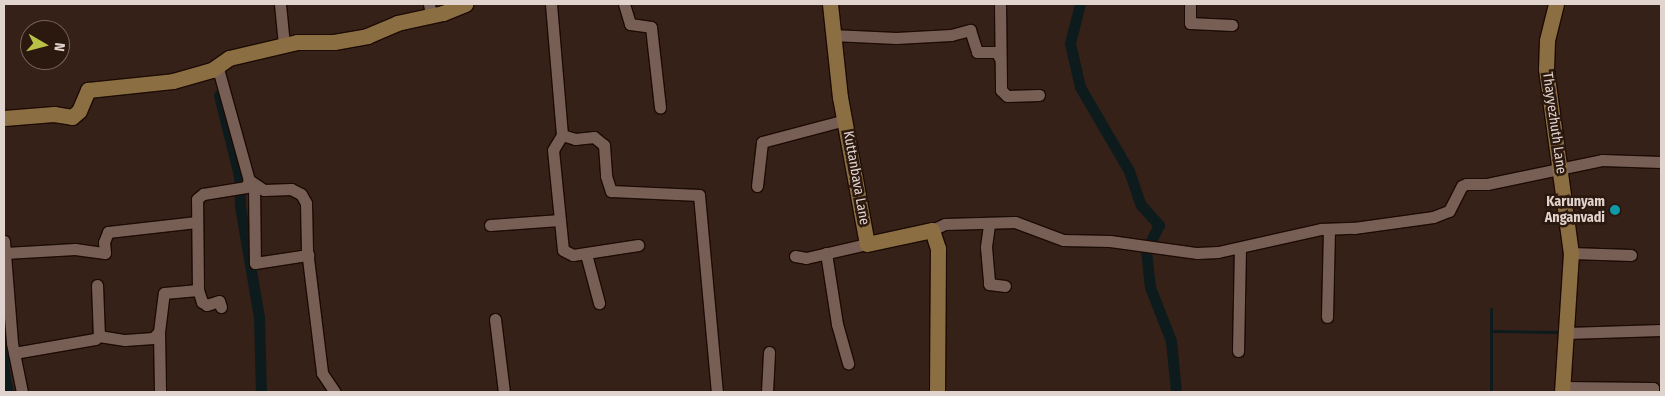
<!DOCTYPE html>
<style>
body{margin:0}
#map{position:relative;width:1665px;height:396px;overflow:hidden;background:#362118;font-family:"Fira Sans Condensed",sans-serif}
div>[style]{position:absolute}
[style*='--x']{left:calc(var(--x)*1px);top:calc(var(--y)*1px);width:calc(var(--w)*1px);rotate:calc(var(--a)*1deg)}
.water>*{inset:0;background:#0d1b1c}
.stream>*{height:3px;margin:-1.5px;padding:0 1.5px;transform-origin:1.5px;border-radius:1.5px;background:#0d1b1c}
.canal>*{height:11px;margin:-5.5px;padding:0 5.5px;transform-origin:5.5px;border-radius:5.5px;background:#0d1b1c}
.roads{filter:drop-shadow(1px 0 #1c0a04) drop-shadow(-1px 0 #1c0a04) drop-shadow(0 1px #1c0a04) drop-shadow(0 -1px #1c0a04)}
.street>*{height:11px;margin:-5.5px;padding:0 5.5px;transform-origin:5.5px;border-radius:5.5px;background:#785f55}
.secondary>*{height:15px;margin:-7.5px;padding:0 7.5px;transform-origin:7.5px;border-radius:7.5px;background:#8b6f42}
.dots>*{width:14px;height:14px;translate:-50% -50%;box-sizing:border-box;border:2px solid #2b180f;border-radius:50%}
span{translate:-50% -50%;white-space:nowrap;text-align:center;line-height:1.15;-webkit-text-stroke:5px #2b180f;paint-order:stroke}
.street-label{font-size:14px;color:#e1d3cd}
.poi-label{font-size:14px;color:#e1d3cd;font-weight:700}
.right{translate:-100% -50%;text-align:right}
.frame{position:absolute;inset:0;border:5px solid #e1d3cd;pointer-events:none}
.north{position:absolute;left:20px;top:20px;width:50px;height:50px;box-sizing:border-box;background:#2b180f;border:1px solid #74635b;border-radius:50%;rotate:98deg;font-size:14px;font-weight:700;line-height:20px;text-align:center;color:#e1d3cd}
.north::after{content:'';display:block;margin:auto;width:18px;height:22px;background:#b9c046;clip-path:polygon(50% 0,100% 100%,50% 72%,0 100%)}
</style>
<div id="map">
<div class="water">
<div style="clip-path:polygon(4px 313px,11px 379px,14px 392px,4px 392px)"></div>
</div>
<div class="stream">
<div style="--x:1492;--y:331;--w:69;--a:0.8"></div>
<div style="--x:1491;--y:392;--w:83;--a:-90"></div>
</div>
<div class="canal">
<div style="--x:1080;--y:4;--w:40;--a:104.4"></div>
<div style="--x:1070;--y:43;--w:45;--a:77.2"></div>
<div style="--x:1080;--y:87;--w:97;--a:59.7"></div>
<div style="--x:1129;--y:171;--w:36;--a:71"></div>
<div style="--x:1141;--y:205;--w:27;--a:48"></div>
<div style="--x:1159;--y:225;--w:28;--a:117"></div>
<div style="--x:1146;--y:250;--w:37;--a:84"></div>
<div style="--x:1150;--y:287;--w:58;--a:68.7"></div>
<div style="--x:1171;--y:341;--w:51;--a:84.4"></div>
<div style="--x:219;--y:95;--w:82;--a:76"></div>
<div style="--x:239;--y:175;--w:31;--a:88"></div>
<div style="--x:240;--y:206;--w:113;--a:80.3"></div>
<div style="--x:259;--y:317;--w:75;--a:88.5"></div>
</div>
<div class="roads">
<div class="street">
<div style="--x:280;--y:4;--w:41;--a:84.4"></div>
<div style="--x:429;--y:4;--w:10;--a:79"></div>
<div style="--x:551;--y:4;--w:131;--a:85.2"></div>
<div style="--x:624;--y:4;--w:21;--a:73"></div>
<div style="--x:630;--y:24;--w:21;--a:8"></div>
<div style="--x:651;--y:27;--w:81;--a:83.6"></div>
<div style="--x:1000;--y:4;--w:86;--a:89.3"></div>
<div style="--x:1001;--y:90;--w:8;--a:45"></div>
<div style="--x:1007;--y:96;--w:32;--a:-2"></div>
<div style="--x:1190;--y:4;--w:19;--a:90"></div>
<div style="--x:1190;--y:23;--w:42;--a:2.7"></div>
<div style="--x:832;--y:35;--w:64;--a:2.7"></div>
<div style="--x:896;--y:38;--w:55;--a:-3.1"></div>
<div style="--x:951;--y:35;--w:20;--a:-15"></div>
<div style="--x:970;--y:30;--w:23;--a:72"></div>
<div style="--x:977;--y:52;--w:19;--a:0"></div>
<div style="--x:996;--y:52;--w:7;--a:56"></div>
<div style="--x:217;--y:65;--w:119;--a:74.5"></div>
<div style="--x:249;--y:180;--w:18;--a:34"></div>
<div style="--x:264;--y:190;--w:27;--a:-2"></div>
<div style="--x:291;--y:189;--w:11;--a:27"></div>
<div style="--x:301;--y:194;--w:10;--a:61"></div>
<div style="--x:306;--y:203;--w:47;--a:88.8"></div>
<div style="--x:307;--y:250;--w:124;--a:83"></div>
<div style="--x:322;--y:373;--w:23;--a:56"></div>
<div style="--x:562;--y:135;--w:14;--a:17"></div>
<div style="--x:575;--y:139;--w:19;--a:-6"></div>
<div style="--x:594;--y:137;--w:13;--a:39"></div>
<div style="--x:604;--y:145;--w:31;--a:86"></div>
<div style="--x:606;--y:176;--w:16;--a:72"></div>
<div style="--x:611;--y:191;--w:88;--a:2.6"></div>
<div style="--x:699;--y:195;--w:198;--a:84.8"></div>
<div style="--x:562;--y:135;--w:17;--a:121"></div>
<div style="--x:553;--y:150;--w:100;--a:84.3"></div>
<div style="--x:563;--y:250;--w:11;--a:27"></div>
<div style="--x:573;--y:255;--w:66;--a:-8.7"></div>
<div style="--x:254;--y:186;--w:77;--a:89.3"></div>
<div style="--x:255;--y:263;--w:54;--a:-8.6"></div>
<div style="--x:757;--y:186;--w:44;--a:-83.5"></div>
<div style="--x:762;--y:142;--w:86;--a:-14.8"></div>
<div style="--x:490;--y:225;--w:70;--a:-4.1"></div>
<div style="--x:989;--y:225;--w:22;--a:98"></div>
<div style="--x:986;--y:247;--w:37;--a:85"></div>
<div style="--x:989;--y:284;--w:16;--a:7"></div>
<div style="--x:932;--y:230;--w:14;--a:-25"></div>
<div style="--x:945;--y:224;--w:70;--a:-1.6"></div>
<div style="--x:1015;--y:222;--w:51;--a:20.6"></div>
<div style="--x:1063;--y:240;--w:47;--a:1.2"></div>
<div style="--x:1110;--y:241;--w:88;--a:7.9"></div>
<div style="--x:1197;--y:253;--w:21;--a:-3"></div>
<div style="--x:1218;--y:252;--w:106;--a:-12.6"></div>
<div style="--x:1321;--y:229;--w:33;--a:-2"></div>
<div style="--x:1354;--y:228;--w:80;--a:-7.9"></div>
<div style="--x:1433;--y:217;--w:17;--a:-21"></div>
<div style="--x:1449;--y:211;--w:28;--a:-63"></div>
<div style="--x:1462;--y:186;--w:4;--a:-27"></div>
<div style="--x:1466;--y:184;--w:21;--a:0"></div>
<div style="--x:1487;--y:184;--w:117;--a:-11.8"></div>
<div style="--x:1602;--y:160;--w:59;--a:1.9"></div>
<div style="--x:4;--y:241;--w:102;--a:85.5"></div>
<div style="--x:12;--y:343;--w:50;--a:78.5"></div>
<div style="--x:5;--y:253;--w:70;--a:-3.3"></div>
<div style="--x:75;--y:249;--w:30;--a:8"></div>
<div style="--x:105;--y:253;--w:11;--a:-95"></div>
<div style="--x:104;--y:242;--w:11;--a:-68"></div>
<div style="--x:108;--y:232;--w:89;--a:-6.5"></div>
<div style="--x:826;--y:253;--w:72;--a:81.2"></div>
<div style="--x:837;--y:324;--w:41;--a:74.2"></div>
<div style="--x:1571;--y:253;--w:60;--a:1.9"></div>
<div style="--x:586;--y:254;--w:51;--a:75.1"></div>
<div style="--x:795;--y:256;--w:11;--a:10"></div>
<div style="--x:806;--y:258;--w:63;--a:-12.9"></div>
<div style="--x:97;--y:285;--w:51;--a:87.8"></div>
<div style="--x:221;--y:307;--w:6;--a:-108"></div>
<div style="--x:219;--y:301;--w:13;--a:162"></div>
<div style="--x:207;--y:305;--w:6;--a:-149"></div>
<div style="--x:202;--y:302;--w:13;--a:-108"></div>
<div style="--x:198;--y:290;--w:91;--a:-90.6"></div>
<div style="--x:197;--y:199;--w:8;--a:-40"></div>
<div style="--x:203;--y:194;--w:44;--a:-9.2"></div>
<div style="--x:246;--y:187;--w:8;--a:-67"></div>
<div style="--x:1327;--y:317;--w:88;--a:-88.7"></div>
<div style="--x:495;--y:319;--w:74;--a:83"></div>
<div style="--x:159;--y:332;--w:60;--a:89"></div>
<div style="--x:1567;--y:333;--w:94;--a:-1.8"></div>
<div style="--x:1238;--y:351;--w:102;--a:-88.9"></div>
<div style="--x:14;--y:353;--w:82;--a:-9.8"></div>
<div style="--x:95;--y:339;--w:5;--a:-37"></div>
<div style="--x:99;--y:336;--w:26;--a:9"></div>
<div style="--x:125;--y:340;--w:28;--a:-4"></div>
<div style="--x:153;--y:338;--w:8;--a:-45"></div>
<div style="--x:159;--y:332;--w:39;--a:-83"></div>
<div style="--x:164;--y:293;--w:34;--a:-5"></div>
<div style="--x:1562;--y:387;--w:91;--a:0.6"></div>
<div style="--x:1653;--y:388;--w:4;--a:90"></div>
<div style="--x:767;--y:392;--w:40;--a:-87.1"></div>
</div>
<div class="secondary">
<div style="--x:830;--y:4;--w:94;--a:83.9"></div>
<div style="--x:840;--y:97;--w:149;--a:79.6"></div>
<div style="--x:867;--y:244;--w:66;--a:-12.2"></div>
<div style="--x:932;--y:230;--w:19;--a:72"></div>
<div style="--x:938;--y:248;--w:144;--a:90.4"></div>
<div style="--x:1556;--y:4;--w:38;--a:104"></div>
<div style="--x:1547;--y:41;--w:28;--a:92"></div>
<div style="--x:1546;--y:69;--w:186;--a:82.3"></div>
<div style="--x:1571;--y:253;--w:139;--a:93.7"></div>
<div style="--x:4;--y:118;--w:50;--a:-4.6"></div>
<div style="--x:54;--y:114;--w:18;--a:9"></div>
<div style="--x:72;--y:117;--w:9;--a:-41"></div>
<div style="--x:79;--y:111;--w:23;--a:-67"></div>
<div style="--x:88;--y:90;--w:85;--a:-6"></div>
<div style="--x:173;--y:81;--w:41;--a:-15.8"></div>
<div style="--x:212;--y:70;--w:21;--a:-35"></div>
<div style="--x:229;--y:58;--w:70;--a:-13.2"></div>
<div style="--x:297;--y:42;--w:37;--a:0"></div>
<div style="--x:334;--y:42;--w:34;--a:-10"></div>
<div style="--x:367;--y:36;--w:33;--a:-23"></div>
<div style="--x:397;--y:23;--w:47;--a:-12.3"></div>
<div style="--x:443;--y:13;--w:24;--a:-22"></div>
</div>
</div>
<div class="dots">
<div style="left:1615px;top:210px;background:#0f9aa8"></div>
</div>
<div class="street-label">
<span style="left:1554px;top:123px;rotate:82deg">Thayyezhuth Lane</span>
<span style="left:856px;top:178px;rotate:80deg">Kuttanbava Lane</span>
</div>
<div class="poi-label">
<span class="right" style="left:1605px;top:210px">Karunyam<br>Anganvadi</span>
</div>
<div class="frame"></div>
<div class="north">N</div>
</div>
